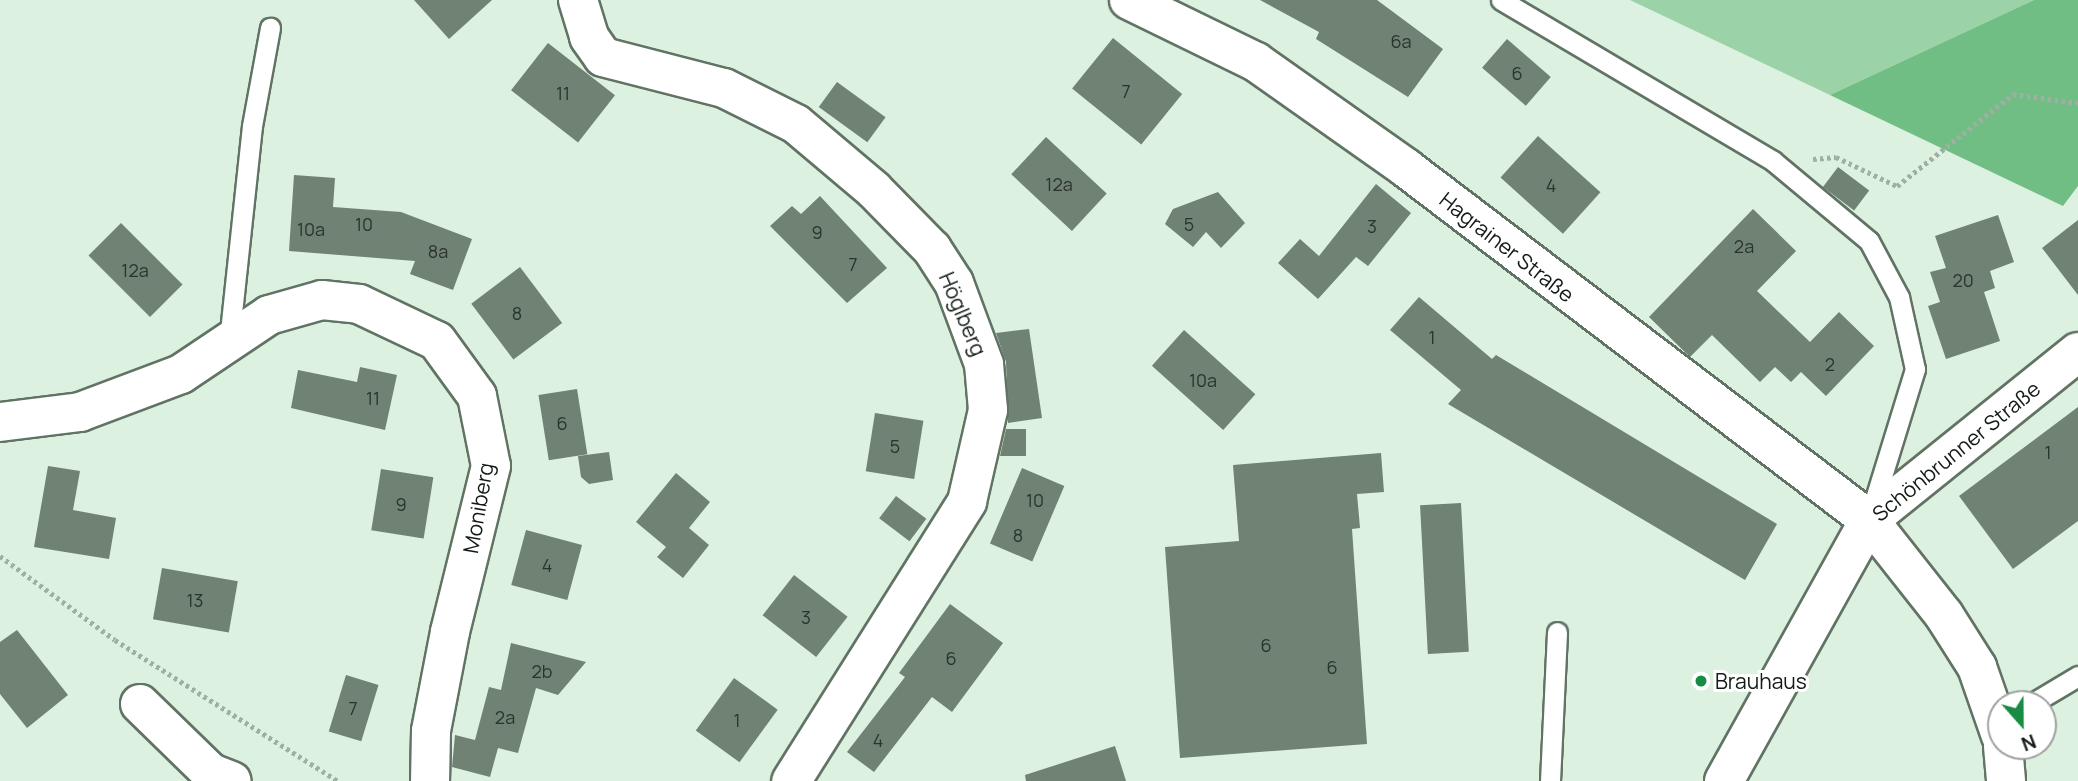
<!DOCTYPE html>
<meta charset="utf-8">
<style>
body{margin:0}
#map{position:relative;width:2078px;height:781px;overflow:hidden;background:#dcf1e0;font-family:Manrope,sans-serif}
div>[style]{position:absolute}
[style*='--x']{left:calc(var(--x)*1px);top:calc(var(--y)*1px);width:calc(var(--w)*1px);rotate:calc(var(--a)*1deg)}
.green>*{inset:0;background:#9bd2a7}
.forest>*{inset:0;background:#71be84}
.building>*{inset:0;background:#6f8273;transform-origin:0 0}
.path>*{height:4.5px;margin-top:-2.25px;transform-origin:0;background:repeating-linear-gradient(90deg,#9fb0a2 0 3.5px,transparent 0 7px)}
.roads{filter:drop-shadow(2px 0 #617364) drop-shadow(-2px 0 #617364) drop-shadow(0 2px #617364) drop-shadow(0 -2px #617364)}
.service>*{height:19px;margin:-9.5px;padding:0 9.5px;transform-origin:9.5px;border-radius:9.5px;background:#fff}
.minor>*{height:38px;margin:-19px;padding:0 19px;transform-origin:19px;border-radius:19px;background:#fff}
.dots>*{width:19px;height:19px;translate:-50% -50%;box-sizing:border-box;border:4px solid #fff;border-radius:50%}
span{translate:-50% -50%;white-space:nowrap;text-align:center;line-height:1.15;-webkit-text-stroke:6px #fff;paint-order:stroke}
.number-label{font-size:18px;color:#2a342c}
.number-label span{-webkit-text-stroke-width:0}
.street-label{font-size:21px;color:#131a14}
.poi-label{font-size:21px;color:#131a14}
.left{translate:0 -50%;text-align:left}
.north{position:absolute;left:1987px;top:690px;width:70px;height:70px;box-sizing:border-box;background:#fff;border:2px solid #a1a3a1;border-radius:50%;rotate:159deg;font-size:19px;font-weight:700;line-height:28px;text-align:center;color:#131a14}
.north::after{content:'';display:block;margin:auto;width:24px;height:32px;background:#188c45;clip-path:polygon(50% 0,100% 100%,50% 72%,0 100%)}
</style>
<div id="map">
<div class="green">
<div style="clip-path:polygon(1630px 0,2034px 0,1830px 95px)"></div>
</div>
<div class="forest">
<div style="clip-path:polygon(2034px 0,2078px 0,2078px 186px,2063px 206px,1830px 95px)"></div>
</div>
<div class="building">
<div style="clip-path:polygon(414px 0,492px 0,449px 39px)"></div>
<div style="clip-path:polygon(1260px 0,1377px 0,1443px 49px,1408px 97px,1316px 39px,1319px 32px)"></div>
<div style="left:1113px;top:38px;width:89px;height:65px;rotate:39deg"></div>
<div style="left:1507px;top:39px;width:58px;height:38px;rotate:41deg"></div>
<div style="left:548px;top:43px;width:85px;height:60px;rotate:38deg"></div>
<div style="left:837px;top:82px;width:60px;height:31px;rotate:36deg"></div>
<div style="left:1538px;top:136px;width:84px;height:56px;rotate:42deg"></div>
<div style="left:1046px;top:137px;width:83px;height:51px;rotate:43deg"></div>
<div style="left:1838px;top:167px;width:39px;height:25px;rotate:37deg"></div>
<div style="clip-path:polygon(294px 175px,335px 178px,333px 207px,401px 212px,472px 239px,453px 290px,410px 274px,415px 261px,289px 251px)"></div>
<div style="clip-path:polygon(1376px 184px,1411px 213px,1368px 266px,1356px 257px,1318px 299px,1278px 263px,1300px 239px,1319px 256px)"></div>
<div style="clip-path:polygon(1218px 192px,1245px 223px,1221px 248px,1206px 232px,1193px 247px,1165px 224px,1173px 209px)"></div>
<div style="clip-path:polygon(820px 196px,887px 268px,847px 303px,770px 226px,792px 206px,801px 214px)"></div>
<div style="clip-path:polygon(1753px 209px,1796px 251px,1757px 291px,1810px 342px,1839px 312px,1874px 346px,1826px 396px,1801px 372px,1791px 382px,1775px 367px,1760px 382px,1712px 335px,1690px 357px,1649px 317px)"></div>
<div style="clip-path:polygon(1998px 215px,2014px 262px,1990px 271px,1995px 288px,1984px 292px,2000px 341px,1946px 359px,1928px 306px,1940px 302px,1930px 272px,1946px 268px,1935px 236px)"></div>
<div style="clip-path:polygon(2078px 220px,2078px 295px,2042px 248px)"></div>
<div style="left:121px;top:223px;width:87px;height:46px;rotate:45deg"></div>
<div style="left:520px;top:267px;width:70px;height:61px;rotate:53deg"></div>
<div style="clip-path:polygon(1419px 297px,1492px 359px,1496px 355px,1777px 524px,1745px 580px,1448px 404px,1461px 390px,1390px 330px)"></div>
<div style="clip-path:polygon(1029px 329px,1042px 418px,1008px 423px,1006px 362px,996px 333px)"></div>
<div style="left:1184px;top:330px;width:96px;height:48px;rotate:42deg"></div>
<div style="clip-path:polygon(360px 367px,397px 375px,385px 430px,291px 408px,298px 370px,357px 382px)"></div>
<div style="left:577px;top:389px;width:66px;height:39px;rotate:81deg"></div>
<div style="clip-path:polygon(2078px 407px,2078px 521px,2013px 569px,1959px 496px)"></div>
<div style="left:875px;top:413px;width:49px;height:59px;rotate:9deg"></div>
<div style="clip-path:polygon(1006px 429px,1026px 429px,1026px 456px,1000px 456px)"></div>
<div style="clip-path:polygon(609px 452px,613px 480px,589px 484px,581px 477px,578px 456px)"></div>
<div style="clip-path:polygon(1381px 453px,1384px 492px,1357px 494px,1360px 528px,1352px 529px,1367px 744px,1180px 758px,1165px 547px,1239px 541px,1233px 465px)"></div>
<div style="clip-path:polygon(48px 466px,80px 471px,73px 510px,116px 518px,109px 559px,34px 547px)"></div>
<div style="left:1022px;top:468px;width:46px;height:82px;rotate:23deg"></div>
<div style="left:381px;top:469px;width:53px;height:62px;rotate:9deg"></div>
<div style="clip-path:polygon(676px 473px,710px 502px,689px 528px,709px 545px,683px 578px,657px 557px,666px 547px,636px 522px)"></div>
<div style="left:896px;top:496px;width:38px;height:28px;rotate:37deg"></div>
<div style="left:1461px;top:503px;width:149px;height:41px;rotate:87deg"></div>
<div style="left:526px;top:530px;width:58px;height:57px;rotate:15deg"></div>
<div style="left:162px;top:568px;width:77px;height:52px;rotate:10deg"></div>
<div style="left:794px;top:575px;width:68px;height:51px;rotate:38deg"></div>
<div style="clip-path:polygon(950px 604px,1003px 643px,952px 712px,932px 697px,874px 772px,847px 752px,905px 677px,899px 673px)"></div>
<div style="clip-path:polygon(17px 630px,68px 695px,27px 728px,0 694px,0 642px)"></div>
<div style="clip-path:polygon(511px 643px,586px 662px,558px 695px,536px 688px,518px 753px,498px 748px,490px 777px,452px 767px,455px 735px,475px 740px,489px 687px,501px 690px)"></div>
<div style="left:346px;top:675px;width:34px;height:59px;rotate:17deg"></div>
<div style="left:734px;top:678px;width:54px;height:65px;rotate:36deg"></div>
<div style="clip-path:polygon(1115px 746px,1126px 781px,1026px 781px,1025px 775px)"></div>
</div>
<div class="path">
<div style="--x:1813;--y:159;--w:23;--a:-5"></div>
<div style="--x:1836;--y:157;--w:68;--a:25.4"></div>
<div style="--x:1897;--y:186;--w:148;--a:-38.4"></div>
<div style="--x:2013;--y:94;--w:66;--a:7.9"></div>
<div style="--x:0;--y:556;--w:142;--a:36.1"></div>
<div style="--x:115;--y:640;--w:264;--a:32.3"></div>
</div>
<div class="roads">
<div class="service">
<div style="--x:1501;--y:0;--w:316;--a:30.6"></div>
<div style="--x:1773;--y:161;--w:125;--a:39.8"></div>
<div style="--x:1869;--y:241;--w:64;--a:61.8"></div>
<div style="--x:1899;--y:297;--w:74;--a:77.5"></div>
<div style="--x:1915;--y:369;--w:150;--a:107.1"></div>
<div style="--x:229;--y:341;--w:216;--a:-83.9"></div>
<div style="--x:252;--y:126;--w:100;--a:-79.6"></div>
<div style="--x:2031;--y:704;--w:55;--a:-30.8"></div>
<div style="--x:1550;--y:781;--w:149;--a:-87.3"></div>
</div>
<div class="minor">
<div style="--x:578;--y:0;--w:39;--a:73"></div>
<div style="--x:589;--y:37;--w:24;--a:55"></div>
<div style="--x:603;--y:57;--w:125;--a:14.4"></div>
<div style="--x:724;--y:88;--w:80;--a:26.6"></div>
<div style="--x:796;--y:124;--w:102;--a:40.2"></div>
<div style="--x:874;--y:190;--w:83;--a:45.5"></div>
<div style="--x:932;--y:249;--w:40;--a:57.1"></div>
<div style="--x:954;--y:283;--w:86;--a:69.7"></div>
<div style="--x:984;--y:364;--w:46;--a:85"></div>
<div style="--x:988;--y:410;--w:94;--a:102.9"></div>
<div style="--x:967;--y:502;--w:330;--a:122.2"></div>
<div style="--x:1129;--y:0;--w:141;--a:26"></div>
<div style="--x:1256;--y:62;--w:184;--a:35.2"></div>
<div style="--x:1406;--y:168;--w:582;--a:37.24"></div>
<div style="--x:1869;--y:520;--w:121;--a:51.7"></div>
<div style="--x:1944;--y:615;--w:62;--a:57.6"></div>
<div style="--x:1977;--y:667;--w:73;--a:70.8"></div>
<div style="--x:0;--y:422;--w:81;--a:-7.1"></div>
<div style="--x:80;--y:412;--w:108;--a:-20.6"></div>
<div style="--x:181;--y:374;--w:106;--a:-33.8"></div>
<div style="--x:269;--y:315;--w:55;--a:-15.8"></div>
<div style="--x:322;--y:300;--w:37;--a:6"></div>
<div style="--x:359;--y:304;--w:86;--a:25.4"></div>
<div style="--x:437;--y:341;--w:68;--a:54"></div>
<div style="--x:477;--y:396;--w:71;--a:78.7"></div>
<div style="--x:491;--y:466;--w:171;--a:103.9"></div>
<div style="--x:450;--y:632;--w:101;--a:100.9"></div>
<div style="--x:431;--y:731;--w:50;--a:91.1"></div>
<div style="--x:140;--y:704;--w:99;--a:44.2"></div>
<div style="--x:211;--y:773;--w:22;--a:21"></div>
<div style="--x:2003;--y:746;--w:35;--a:85"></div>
<div style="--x:1724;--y:781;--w:299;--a:-60.9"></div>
<div style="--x:1869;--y:520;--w:268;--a:-38.8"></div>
</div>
</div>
<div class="dots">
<div style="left:1701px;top:681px;background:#188c45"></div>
</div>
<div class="number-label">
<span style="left:1401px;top:41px">6a</span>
<span style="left:1517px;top:73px">6</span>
<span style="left:1126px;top:91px">7</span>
<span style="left:563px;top:93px">11</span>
<span style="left:1059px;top:184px">12a</span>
<span style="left:1551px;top:185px">4</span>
<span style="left:364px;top:224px">10</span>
<span style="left:1189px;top:224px">5</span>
<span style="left:1372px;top:226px">3</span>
<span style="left:311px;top:229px">10a</span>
<span style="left:817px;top:232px">9</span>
<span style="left:1744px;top:246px">2a</span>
<span style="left:438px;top:251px">8a</span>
<span style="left:853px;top:264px">7</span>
<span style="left:135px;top:270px">12a</span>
<span style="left:1963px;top:280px">20</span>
<span style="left:517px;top:313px">8</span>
<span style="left:1432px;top:337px">1</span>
<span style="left:1830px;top:364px">2</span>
<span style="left:1203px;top:380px">10a</span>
<span style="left:373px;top:398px">11</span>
<span style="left:562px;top:423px">6</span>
<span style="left:895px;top:446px">5</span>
<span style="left:2048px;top:452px">1</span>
<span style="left:1035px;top:500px">10</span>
<span style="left:401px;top:504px">9</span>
<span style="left:1018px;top:535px">8</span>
<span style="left:547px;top:565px">4</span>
<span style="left:195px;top:600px">13</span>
<span style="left:806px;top:617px">3</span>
<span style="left:1266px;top:645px">6</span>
<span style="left:951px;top:658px">6</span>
<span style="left:1332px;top:667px">6</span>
<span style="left:542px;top:671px">2b</span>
<span style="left:353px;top:708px">7</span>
<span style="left:505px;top:717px">2a</span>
<span style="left:737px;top:720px">1</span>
<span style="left:878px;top:740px">4</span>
</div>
<div class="street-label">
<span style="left:1507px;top:247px;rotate:38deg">Hagrainer Straße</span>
<span style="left:963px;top:314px;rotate:67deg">Höglberg</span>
<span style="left:1956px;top:451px;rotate:-39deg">Schönbrunner Straße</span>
<span style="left:478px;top:508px;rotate:-80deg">Moniberg</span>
</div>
<div class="poi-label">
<span class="left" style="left:1715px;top:681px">Brauhaus</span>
</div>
<div class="north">N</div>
</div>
